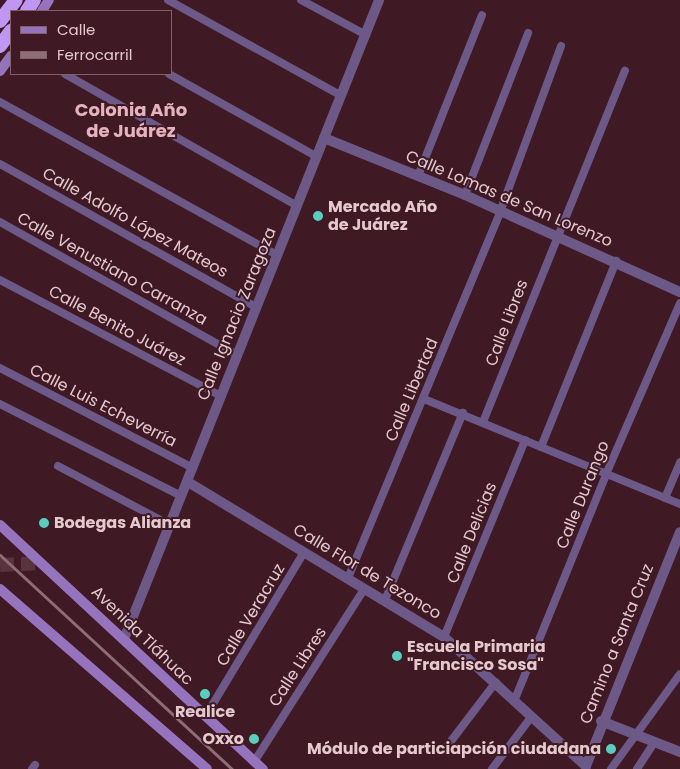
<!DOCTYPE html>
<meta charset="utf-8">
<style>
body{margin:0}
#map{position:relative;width:680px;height:769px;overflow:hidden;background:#3f1924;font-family:Poppins,sans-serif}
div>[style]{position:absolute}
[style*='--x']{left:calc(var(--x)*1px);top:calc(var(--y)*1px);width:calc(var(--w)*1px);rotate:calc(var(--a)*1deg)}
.trunk-tunnel>*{height:14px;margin-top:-7px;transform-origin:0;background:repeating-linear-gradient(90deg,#58343e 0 14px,transparent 0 21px)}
.minor>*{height:8px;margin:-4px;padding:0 4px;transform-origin:4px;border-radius:4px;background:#6d5987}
.tertiary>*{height:10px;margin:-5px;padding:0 5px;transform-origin:5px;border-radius:5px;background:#6d5987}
.secondary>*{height:10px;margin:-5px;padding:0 5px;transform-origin:5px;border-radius:5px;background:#9574bd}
.trunk>*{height:14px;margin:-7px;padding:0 7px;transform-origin:7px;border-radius:7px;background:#bf96f2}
.rail>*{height:3px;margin:-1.5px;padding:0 1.5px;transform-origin:1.5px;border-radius:1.5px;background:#8e6e76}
.dots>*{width:14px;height:14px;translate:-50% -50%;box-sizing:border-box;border:2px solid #3f1924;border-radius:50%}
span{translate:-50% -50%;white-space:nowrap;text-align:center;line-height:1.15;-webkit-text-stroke:4px #3f1924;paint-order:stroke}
.street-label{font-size:16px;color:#e4cacf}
.poi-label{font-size:16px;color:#e4cacf;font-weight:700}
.left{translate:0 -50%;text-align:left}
.right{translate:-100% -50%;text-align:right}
.neighbourhood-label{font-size:18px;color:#e5b2be;font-weight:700}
.legend{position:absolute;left:10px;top:10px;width:162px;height:65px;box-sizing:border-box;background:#3f1924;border:1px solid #816068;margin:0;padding:6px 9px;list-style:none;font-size:15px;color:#e4cacf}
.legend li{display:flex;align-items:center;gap:10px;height:25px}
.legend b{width:25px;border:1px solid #816068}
</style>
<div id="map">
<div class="trunk-tunnel">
<div style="--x:0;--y:565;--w:42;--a:-2.7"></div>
</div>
<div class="minor">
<div style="--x:168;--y:0;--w:196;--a:28.9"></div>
<div style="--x:301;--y:0;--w:74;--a:28.3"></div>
<div style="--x:65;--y:74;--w:266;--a:29.6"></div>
<div style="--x:169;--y:74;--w:168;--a:29.2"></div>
<div style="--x:0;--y:102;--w:316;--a:28.9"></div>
<div style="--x:0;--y:164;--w:293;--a:29.2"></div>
<div style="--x:418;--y:176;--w:173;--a:-68.3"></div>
<div style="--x:465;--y:195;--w:174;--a:-68.7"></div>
<div style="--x:0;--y:222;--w:272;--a:29.3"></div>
<div style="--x:0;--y:280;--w:250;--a:27.7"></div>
<div style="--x:0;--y:368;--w:217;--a:27.4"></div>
<div style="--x:424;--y:399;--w:277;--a:22.3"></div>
<div style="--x:0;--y:404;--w:203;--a:26.9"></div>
<div style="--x:483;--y:422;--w:379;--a:-68"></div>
<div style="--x:541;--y:447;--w:201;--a:-68"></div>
<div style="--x:58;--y:466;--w:127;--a:27.8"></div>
<div style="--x:665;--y:498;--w:39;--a:-67"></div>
<div style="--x:348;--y:578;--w:396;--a:-67.4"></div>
<div style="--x:500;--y:212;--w:177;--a:-69.8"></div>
<div style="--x:385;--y:600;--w:203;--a:-67.4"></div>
<div style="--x:444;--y:637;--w:213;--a:-67.6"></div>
<div style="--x:515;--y:699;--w:245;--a:-67.9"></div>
<div style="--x:607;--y:472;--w:184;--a:-66.6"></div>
<div style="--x:205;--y:717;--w:192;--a:-59"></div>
<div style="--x:448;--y:745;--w:79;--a:-52.7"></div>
<div style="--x:254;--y:762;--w:206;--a:-57.5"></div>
<div style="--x:32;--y:769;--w:5;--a:-53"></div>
<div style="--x:492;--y:769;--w:66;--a:-53"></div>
<div style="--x:611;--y:769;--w:117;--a:-54"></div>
<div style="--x:637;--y:769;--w:31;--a:-57"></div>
</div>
<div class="tertiary">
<div style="--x:324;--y:138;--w:152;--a:22"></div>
<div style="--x:465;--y:195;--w:236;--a:24.3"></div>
<div style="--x:188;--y:482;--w:299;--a:31.2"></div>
<div style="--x:444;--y:637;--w:192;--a:42.3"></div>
<div style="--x:586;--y:766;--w:252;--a:-68.1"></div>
<div style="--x:124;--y:639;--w:688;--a:-68.24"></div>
<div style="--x:601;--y:721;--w:85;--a:21.4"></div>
</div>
<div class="secondary">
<div style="--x:42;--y:11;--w:13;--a:-58"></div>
<div style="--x:0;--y:71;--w:19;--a:-54"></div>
<div style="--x:0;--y:525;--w:359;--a:42.9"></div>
<div style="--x:0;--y:589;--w:274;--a:41"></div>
</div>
<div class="trunk">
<div style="--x:27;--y:11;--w:13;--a:-58"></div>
<div style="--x:0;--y:21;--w:26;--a:-53"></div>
<div style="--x:0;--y:46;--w:19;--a:-54"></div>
</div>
<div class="rail">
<div style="--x:0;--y:555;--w:316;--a:42.7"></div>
</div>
<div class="dots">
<div style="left:318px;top:216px;background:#59cebf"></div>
<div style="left:44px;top:523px;background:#59cebf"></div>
<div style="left:397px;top:656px;background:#59cebf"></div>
<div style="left:205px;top:694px;background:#59cebf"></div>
<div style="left:254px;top:739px;background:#59cebf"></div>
<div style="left:611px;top:749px;background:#59cebf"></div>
</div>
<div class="street-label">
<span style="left:509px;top:199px;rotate:23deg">Calle Lomas de San Lorenzo</span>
<span style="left:135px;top:223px;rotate:29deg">Calle Adolfo López Mateos</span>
<span style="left:112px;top:269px;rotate:29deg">Calle Venustiano Carranza</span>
<span style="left:237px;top:314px;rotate:-68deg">Calle Ignacio Zaragoza</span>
<span style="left:507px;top:323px;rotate:-69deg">Calle Libres</span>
<span style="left:117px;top:326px;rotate:28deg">Calle Benito Juárez</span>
<span style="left:412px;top:390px;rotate:-67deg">Calle Libertad</span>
<span style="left:103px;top:406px;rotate:27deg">Calle Luis Echeverría</span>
<span style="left:583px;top:495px;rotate:-68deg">Calle Durango</span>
<span style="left:472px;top:533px;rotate:-68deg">Calle Delicias</span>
<span style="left:367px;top:572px;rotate:31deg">Calle Flor de Tezonco</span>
<span style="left:251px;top:615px;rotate:-59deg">Calle Veracruz</span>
<span style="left:142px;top:636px;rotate:44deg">Avenida Tláhuac</span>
<span style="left:617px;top:644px;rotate:-68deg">Camino a Santa Cruz</span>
<span style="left:298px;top:667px;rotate:-57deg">Calle Libres</span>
</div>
<div class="poi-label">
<span class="left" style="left:328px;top:216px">Mercado Año<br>de Juárez</span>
<span class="left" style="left:54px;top:523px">Bodegas Alianza</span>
<span class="left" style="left:407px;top:656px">Escuela Primaria<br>"Francisco Sosa"</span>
<span style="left:205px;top:712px">Realice</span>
<span class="right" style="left:244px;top:739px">Oxxo</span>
<span class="right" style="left:601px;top:749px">Módulo de particiapción ciudadana</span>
</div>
<div class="neighbourhood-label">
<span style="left:131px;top:121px">Colonia Año<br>de Juárez</span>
</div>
<ul class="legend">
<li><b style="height:6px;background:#9574bd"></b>Calle</li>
<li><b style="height:6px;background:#8e6e76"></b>Ferrocarril</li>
</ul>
</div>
